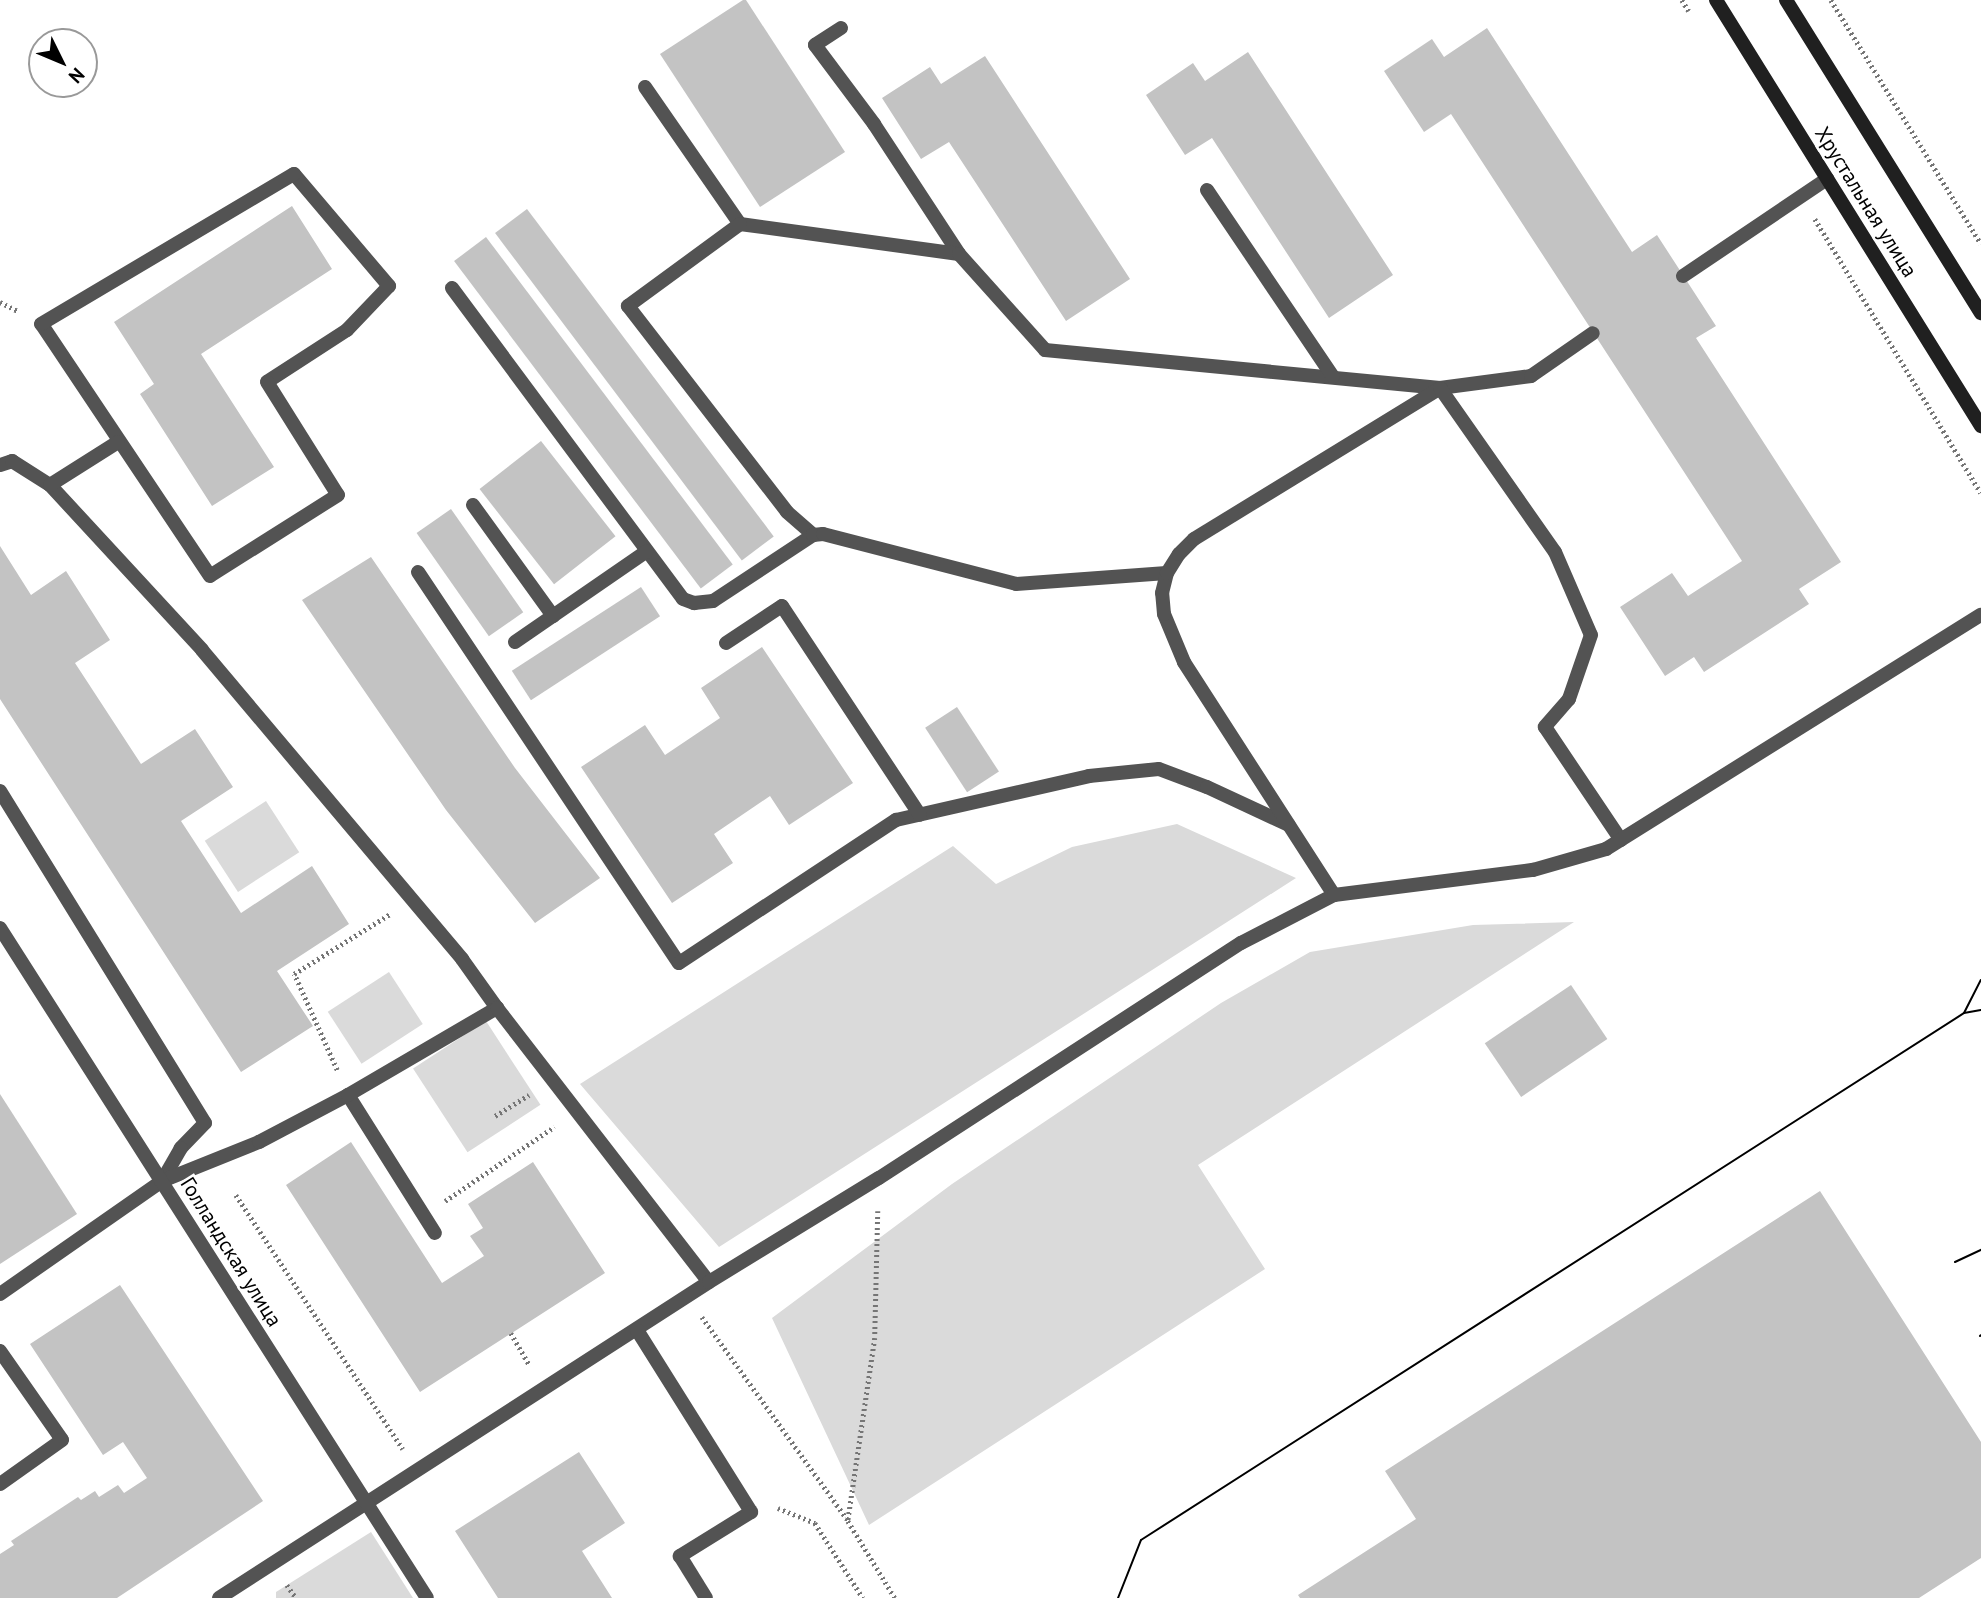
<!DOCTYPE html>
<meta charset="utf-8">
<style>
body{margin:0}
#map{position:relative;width:1981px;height:1598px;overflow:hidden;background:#fff;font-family:"PT Sans",sans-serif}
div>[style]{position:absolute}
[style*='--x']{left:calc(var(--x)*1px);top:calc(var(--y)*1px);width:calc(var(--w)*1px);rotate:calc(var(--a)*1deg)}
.green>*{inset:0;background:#dadada;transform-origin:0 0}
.building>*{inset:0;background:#c3c3c3;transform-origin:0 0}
.path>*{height:4.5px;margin-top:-2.25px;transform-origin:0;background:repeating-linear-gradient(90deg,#757575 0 2px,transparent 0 5.5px)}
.lane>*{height:14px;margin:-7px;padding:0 7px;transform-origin:7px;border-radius:7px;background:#535353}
.street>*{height:14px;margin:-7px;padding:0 7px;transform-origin:7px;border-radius:7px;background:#535353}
.secondary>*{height:14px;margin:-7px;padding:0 7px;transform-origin:7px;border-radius:7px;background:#202020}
.tram>*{height:2px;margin:-1px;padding:0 1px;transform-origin:1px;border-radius:1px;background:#000}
span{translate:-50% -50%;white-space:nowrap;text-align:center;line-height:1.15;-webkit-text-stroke:5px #fff;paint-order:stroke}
.street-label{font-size:21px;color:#000}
.north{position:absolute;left:28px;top:28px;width:70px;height:70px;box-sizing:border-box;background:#fff;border:2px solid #999;border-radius:50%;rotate:133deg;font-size:19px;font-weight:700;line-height:28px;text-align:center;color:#000}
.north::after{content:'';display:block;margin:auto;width:24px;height:32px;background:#000;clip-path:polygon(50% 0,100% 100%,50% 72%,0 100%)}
</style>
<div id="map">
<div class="green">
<div style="left:266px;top:801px;width:61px;height:73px;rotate:57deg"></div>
<div style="clip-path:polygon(1177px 824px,1296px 878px,719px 1247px,580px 1084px,953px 846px,996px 884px,1072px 847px)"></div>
<div style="clip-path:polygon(1574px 922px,1198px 1165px,1265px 1269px,869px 1525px,772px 1318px,952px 1184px,1221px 1003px,1310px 952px,1473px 925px)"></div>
<div style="left:389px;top:972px;width:62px;height:73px;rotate:57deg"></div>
<div style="left:486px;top:1021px;width:100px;height:87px;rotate:57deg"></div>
<div style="clip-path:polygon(371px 1532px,413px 1598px,276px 1598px,276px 1592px)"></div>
</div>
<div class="building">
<div style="clip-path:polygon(743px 0,746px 0,845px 152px,760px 207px,660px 54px)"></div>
<div style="clip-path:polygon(1487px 28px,1632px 252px,1657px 235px,1716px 326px,1696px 338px,1841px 562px,1799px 589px,1809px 604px,1704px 672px,1694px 657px,1665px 676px,1620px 607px,1672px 573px,1688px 596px,1742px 561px,1451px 114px,1424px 132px,1384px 71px,1432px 39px,1444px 57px)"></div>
<div style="clip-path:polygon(1248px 52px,1393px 275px,1329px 318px,1212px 138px,1185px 155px,1146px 95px,1193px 63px,1205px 81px)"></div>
<div style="clip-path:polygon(985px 56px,1130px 279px,1066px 321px,949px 142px,921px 159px,882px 98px,930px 67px,941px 84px)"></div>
<div style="clip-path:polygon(292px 206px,332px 269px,201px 354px,274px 467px,212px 506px,140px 394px,154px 384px,114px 322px)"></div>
<div style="left:527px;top:209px;width:410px;height:40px;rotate:53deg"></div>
<div style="left:486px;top:237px;width:410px;height:40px;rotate:53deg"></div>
<div style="left:541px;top:441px;width:121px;height:78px;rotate:52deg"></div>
<div style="left:451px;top:509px;width:126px;height:42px;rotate:55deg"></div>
<div style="clip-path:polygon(0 546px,31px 595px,66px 571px,110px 640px,75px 663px,141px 764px,195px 729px,233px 787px,181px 821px,241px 913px,312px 866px,349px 924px,277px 971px,313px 1026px,241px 1072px,0 699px)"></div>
<div style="clip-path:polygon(371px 557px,515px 768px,600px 878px,535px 923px,446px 810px,302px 600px)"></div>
<div style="left:641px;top:587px;width:35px;height:154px;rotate:57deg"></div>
<div style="clip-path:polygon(762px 647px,853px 783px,789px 825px,770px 796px,714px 834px,733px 863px,672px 903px,581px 767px,645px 725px,665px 755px,720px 718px,701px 688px)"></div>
<div style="left:957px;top:707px;width:77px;height:38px;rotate:57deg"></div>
<div style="left:1571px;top:985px;width:65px;height:104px;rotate:56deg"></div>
<div style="clip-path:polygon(0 1094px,77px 1214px,0 1264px)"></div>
<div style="clip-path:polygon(351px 1142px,442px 1283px,484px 1256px,470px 1236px,483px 1228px,468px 1204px,533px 1162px,605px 1273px,420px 1392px,286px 1185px)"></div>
<div style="clip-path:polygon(1820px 1191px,1981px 1442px,1981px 1558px,1919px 1598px,1300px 1598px,1298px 1595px,1416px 1519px,1385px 1471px)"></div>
<div style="clip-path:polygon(120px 1285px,263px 1501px,117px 1598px,0 1598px,0 1554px,14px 1545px,11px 1541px,78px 1497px,81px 1500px,95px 1491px,99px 1497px,118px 1485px,124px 1493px,147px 1478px,123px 1442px,103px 1455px,30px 1344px)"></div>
<div style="clip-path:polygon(579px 1452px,625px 1523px,582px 1551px,612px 1598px,498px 1598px,455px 1531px)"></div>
</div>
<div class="path">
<div style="--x:1682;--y:0;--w:13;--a:58"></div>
<div style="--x:1831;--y:0;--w:286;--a:58.4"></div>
<div style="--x:1815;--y:219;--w:320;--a:58.8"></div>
<div style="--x:0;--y:302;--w:20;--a:27"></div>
<div style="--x:337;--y:1070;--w:105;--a:-114.1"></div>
<div style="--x:294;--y:974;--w:113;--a:-32"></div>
<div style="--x:495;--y:1116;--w:40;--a:-32"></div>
<div style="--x:236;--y:1195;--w:304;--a:56.7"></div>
<div style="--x:445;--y:1201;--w:132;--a:-34.2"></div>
<div style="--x:878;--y:1211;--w:127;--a:91.4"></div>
<div style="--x:875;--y:1338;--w:185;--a:98.4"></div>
<div style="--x:848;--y:1521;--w:90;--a:58.6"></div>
<div style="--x:702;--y:1317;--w:250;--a:54.3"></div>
<div style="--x:511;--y:1333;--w:38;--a:60"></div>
<div style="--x:778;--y:1508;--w:40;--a:22"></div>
<div style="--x:815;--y:1523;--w:89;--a:57.4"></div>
<div style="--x:287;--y:1585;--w:16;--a:55"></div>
</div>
<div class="lane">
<div style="--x:841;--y:28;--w:31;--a:147"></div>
<div style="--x:815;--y:45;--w:99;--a:53.2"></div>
<div style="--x:874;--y:124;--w:155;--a:56.8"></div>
<div style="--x:645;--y:87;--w:167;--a:55.3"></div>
<div style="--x:740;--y:224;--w:221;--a:7.8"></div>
<div style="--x:959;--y:254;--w:129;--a:48.1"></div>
<div style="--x:1045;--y:350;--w:397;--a:5.5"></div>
<div style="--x:1440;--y:388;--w:92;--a:-7.5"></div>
<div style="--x:1531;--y:376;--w:75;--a:-34.7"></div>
<div style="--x:294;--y:174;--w:147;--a:49.7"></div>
<div style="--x:389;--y:286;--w:61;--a:133.7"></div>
<div style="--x:347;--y:330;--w:95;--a:147"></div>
<div style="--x:267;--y:382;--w:133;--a:57.9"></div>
<div style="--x:338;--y:495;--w:151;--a:147.7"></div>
<div style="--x:210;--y:576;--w:303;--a:-123.8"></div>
<div style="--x:41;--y:324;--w:294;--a:-30.7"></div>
<div style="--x:1207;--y:190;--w:225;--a:56"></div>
<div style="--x:740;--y:224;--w:139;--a:143.8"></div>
<div style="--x:628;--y:306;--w:260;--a:52.3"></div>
<div style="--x:787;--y:512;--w:35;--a:41"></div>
<div style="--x:1683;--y:276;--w:174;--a:-34"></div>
<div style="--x:452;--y:288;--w:387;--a:53.4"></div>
<div style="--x:683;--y:599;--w:12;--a:20"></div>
<div style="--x:694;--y:603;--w:19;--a:-6"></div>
<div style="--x:713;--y:601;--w:120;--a:-33.4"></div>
<div style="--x:813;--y:535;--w:10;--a:-6"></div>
<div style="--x:823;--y:534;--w:199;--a:14.5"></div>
<div style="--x:1016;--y:584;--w:151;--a:-4.2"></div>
<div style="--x:0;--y:465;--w:13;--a:-18"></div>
<div style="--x:12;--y:461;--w:45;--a:32.3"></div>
<div style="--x:50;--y:485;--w:224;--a:47.3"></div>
<div style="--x:202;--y:650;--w:404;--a:49.9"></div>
<div style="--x:462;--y:959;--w:60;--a:54.5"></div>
<div style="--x:50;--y:485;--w:80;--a:-32.3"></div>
<div style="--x:473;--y:505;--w:137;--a:54.2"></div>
<div style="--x:418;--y:572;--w:470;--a:56.3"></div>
<div style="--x:679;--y:963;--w:260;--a:-33.4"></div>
<div style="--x:896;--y:820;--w:198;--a:-12.8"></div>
<div style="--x:1089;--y:776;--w:70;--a:-5.7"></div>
<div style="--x:1159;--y:769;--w:51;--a:20.6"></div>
<div style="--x:1207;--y:787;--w:90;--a:24.9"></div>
<div style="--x:515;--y:642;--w:160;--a:-34.6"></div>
<div style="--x:726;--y:643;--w:67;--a:-33.5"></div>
<div style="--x:782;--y:606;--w:250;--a:56.6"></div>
<div style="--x:0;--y:791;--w:390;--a:58.3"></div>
<div style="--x:205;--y:1123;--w:35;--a:134"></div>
<div style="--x:181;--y:1148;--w:38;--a:120"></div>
<div style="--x:1334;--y:895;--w:277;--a:-122.8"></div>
<div style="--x:1184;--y:662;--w:52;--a:-112.6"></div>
<div style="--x:1164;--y:614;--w:21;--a:-95"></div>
<div style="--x:1162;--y:593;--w:21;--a:-76"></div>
<div style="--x:1167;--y:573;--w:22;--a:-58"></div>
<div style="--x:1179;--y:554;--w:21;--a:-45"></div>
<div style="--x:1194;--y:539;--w:289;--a:-31.5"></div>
<div style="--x:1440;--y:388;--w:200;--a:55"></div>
<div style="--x:1555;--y:552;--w:90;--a:66.6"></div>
<div style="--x:1591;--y:635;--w:68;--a:109"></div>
<div style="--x:1569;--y:699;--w:37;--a:131"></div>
<div style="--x:1545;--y:727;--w:136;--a:56.1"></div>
<div style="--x:348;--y:1095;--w:163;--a:57.8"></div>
<div style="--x:0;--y:1294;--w:198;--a:-34.9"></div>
<div style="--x:162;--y:1181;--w:105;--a:-21.9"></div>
<div style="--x:259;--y:1142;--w:101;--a:-27.8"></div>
<div style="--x:348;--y:1095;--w:173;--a:-30.3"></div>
<div style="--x:497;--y:1008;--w:346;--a:52.3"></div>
<div style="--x:709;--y:1282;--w:583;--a:147.18"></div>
<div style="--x:637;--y:1330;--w:215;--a:57.9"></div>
<div style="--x:751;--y:1512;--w:84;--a:148.2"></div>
<div style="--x:680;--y:1556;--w:49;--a:58.2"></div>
<div style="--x:0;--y:1351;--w:108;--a:55.1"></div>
<div style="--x:62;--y:1440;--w:76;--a:144.6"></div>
</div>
<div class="street">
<div style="--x:0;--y:928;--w:794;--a:57.49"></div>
<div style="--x:709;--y:1282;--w:199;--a:-31.5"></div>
<div style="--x:879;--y:1178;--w:432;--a:-33"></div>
<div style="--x:1241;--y:943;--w:105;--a:-27.3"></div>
<div style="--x:1334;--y:895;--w:201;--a:-7.2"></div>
<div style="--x:1533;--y:870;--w:76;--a:-16"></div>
<div style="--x:1606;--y:849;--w:442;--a:-32"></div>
</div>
<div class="secondary">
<div style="--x:1716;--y:0;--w:502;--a:58.12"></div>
<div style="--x:1786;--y:0;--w:369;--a:58.1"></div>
</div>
<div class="tram">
<div style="--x:1964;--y:1013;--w:37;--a:-63"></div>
<div style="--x:1955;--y:1262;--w:29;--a:-25"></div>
<div style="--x:1980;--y:1336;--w:1;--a:-45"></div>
<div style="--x:1118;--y:1598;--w:62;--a:-68.4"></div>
<div style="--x:1141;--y:1540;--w:977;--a:-32.63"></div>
<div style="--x:1964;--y:1013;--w:17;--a:-10"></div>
</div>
<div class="street-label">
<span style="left:1866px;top:202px;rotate:58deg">Хрустальная улица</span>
<span style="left:231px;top:1252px;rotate:58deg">Голландская улица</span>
</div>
<div class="north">N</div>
</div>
